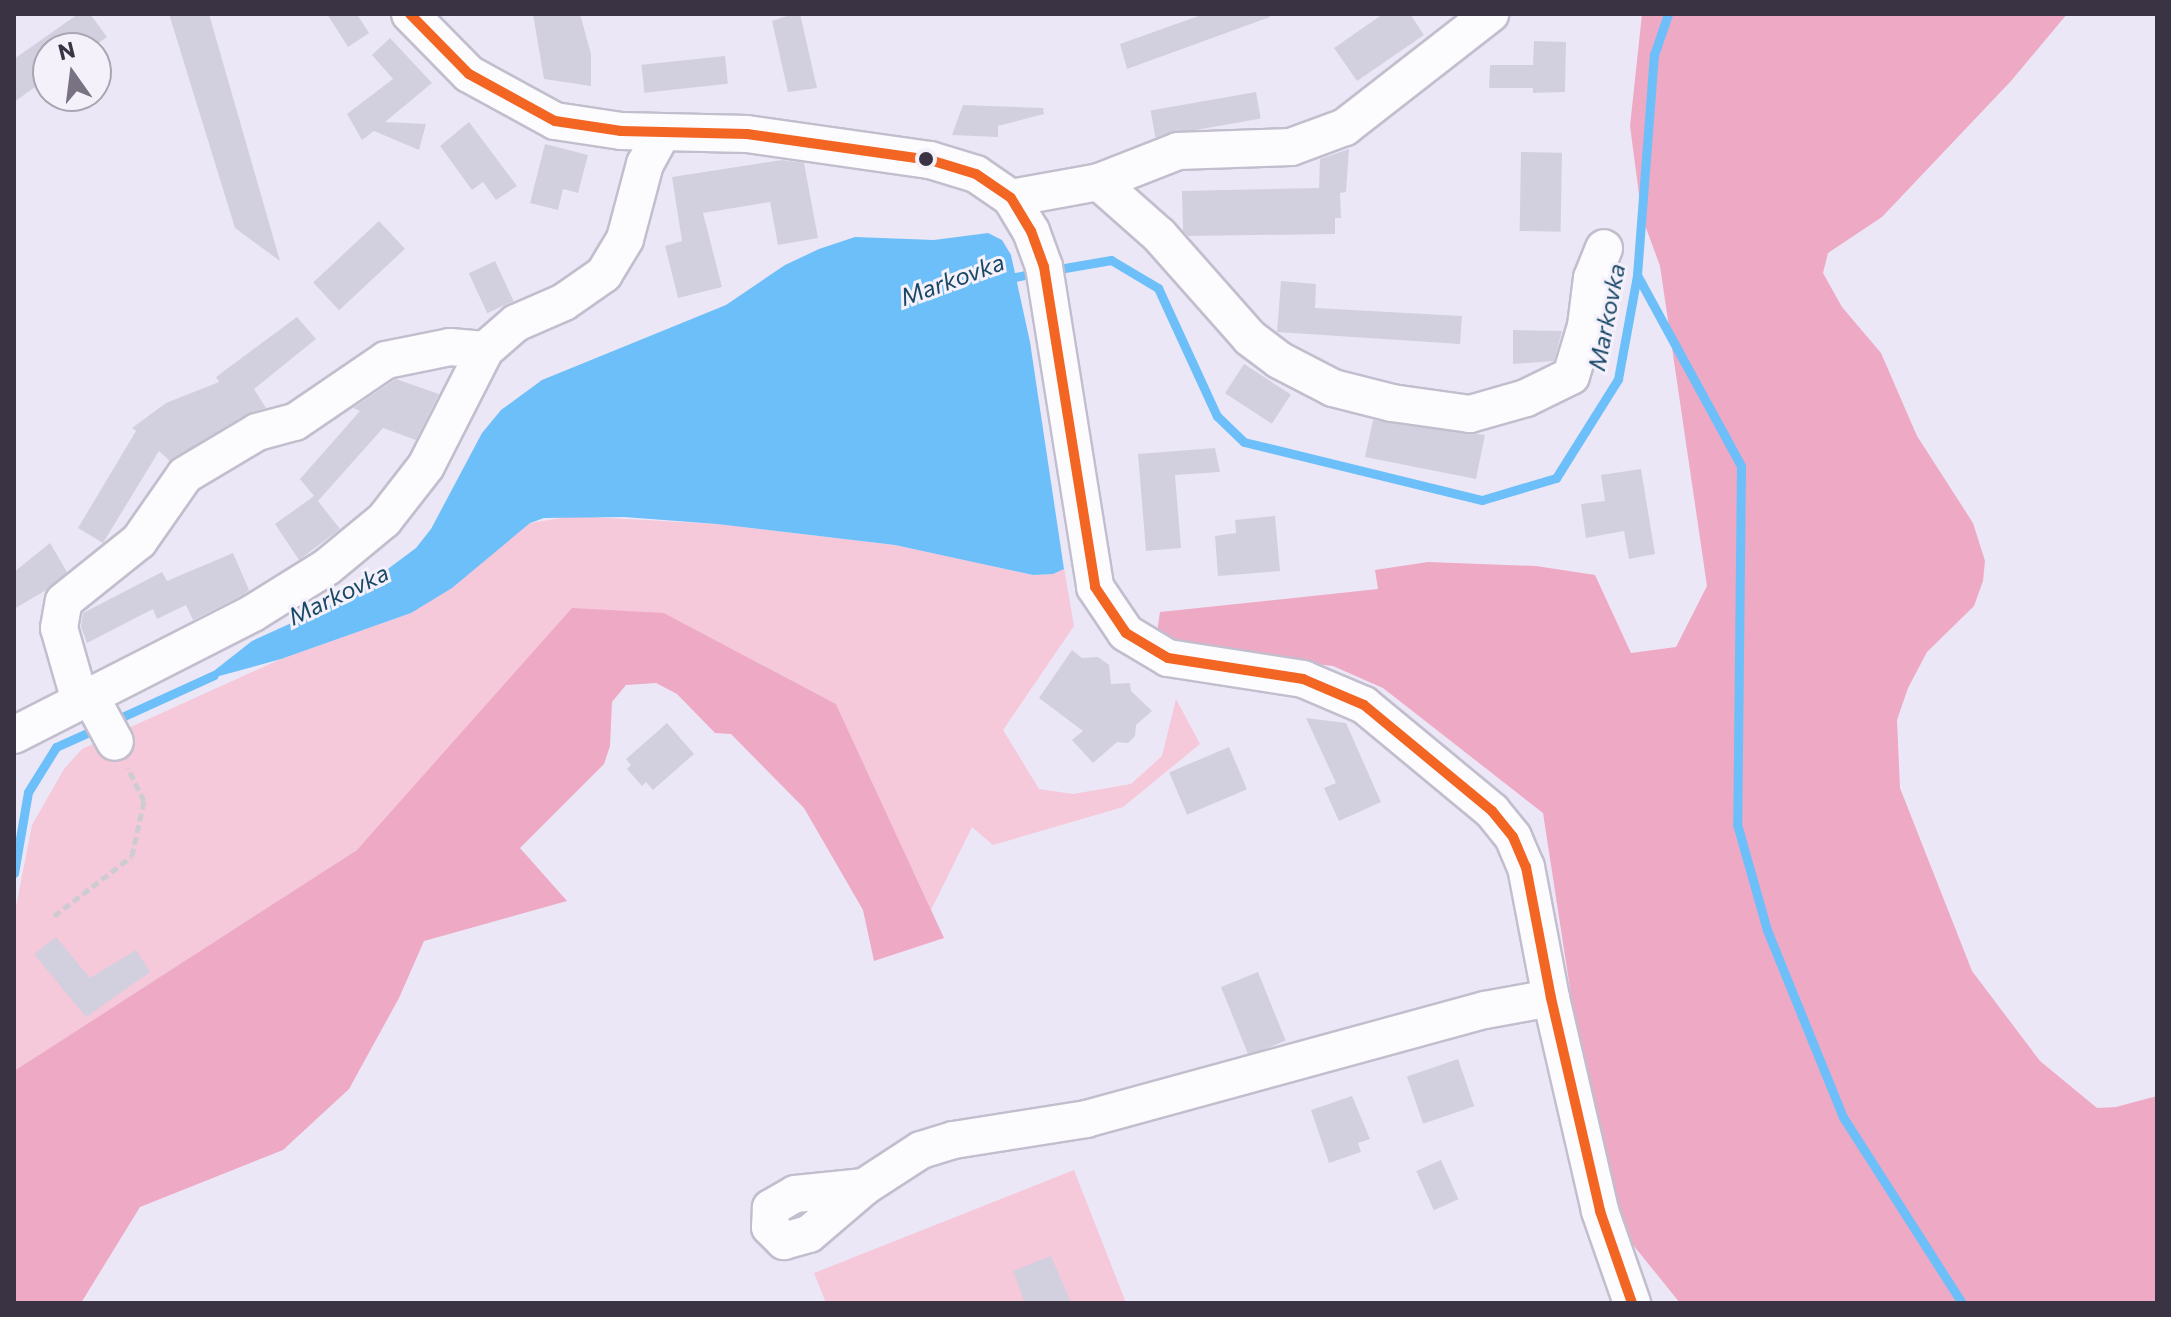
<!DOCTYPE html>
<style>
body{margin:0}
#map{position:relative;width:2171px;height:1317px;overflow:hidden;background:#ece7f6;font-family:Commissioner,sans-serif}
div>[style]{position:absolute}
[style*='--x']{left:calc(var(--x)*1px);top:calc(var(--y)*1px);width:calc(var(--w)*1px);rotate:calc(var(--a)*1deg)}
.green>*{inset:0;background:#f5c8da}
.forest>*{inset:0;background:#eea9c5}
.water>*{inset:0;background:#6cbff9}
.stream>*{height:9px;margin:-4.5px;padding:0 4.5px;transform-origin:4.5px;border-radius:4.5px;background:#6cbff9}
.building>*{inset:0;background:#d2d0df;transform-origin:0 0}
.path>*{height:5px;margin-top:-2.5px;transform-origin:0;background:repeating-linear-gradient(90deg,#ceccd2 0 8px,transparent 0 12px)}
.roads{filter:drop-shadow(2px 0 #c3becd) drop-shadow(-2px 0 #c3becd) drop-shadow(0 2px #c3becd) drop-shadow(0 -2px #c3becd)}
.minor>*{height:36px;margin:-18px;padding:0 18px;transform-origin:18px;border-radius:18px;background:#fcfbfe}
.bus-1>*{height:10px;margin:-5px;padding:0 5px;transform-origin:5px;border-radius:5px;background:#f26522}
.dots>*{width:22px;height:22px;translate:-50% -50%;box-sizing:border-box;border:4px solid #f5f1fb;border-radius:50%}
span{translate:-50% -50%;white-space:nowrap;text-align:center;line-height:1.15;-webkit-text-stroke:6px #f5f1fb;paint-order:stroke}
.water-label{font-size:24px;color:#194867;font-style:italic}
.frame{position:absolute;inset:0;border:16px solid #393344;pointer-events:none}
.north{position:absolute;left:32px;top:32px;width:80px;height:80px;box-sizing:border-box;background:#f5f1fb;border:2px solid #aaa5b2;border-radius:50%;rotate:346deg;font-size:22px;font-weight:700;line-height:32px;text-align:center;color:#393344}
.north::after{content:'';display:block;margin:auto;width:28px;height:36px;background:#787282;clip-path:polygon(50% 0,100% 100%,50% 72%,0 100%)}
</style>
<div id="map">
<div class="green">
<div style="clip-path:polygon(574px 516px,717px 524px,895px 545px,1033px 575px,1053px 574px,1064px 568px,1074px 626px,1003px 730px,1039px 789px,1073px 794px,1131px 784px,1162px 756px,1176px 699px,1200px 744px,1123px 807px,993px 845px,972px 827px,931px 910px,836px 704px,664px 613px,378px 828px,357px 850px,14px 1071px,14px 917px,32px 825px,64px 769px,82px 749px,281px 659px,411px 613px,530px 523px)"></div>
<div style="clip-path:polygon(1074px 1170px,1126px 1303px,826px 1303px,814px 1273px)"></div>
</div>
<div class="forest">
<div style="clip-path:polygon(1642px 14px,2067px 14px,2011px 81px,1882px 217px,1828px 253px,1823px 273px,1842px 307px,1881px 353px,1917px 436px,1973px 523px,1985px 561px,1983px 581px,1974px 606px,1927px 652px,1908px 688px,1897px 720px,1900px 788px,1972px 971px,2040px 1061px,2097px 1108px,2116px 1107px,2157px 1096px,2157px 1303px,1680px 1303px,1604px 1209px,1543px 813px,1383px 688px,1333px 666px,1155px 646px,1160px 612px,1378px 589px,1375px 570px,1428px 562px,1536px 566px,1595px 575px,1631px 653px,1676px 647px,1707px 586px,1660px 266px,1642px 217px,1630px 126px)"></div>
<div style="clip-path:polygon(572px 608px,664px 613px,836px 704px,944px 938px,874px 961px,863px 910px,804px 808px,731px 734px,715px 733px,677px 694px,656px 683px,626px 685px,612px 702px,610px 746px,604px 764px,520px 848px,567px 901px,424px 941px,399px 998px,349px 1089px,283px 1150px,140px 1207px,81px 1303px,14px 1303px,14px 1071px,357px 850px)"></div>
</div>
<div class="water">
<div style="clip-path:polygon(988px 233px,1002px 240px,1011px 255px,1030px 342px,1064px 569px,1053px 574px,1033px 575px,895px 545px,717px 524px,624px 517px,544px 518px,530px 523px,452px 588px,411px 613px,281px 659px,201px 681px,252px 641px,353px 595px,416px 548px,431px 529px,482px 433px,501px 410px,542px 380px,726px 305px,785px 265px,819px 249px,855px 237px,934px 240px)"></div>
</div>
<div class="stream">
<div style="--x:1053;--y:270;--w:59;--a:-9.8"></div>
<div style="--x:1111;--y:260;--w:55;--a:30.8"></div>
<div style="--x:1158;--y:288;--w:141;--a:65.3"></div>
<div style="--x:1217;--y:416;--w:37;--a:44"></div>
<div style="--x:1244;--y:442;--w:245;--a:13.7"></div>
<div style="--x:1482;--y:500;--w:77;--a:-16.6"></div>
<div style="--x:1556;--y:478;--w:117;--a:-57.9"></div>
<div style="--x:1618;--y:379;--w:106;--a:-79.6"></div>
<div style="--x:1637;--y:275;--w:221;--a:-85.6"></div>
<div style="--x:1654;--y:55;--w:43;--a:-71.1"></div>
<div style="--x:1637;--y:275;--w:217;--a:61.4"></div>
<div style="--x:1741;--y:466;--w:358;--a:90.6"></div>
<div style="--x:1737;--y:824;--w:110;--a:74.2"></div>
<div style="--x:1767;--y:930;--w:202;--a:67.9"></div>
<div style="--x:1843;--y:1117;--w:221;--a:57.4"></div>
<div style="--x:1006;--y:279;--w:34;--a:-12"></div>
<div style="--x:111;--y:722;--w:113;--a:-24.5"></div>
<div style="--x:14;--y:873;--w:82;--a:-80.2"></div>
<div style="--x:28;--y:792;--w:53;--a:-58.1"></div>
<div style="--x:56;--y:747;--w:46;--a:-24.3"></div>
</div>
<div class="building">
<div style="clip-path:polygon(78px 14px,90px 14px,107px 37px,92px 48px,48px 48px,48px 78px,14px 102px,14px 59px)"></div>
<div style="clip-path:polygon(169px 14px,209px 14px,280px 261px,235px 228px)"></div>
<div style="clip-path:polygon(327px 14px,357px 14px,369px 33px,348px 47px)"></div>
<div style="clip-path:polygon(533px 14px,580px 14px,591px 54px,591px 86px,544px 79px)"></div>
<div style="clip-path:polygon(793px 14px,800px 14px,817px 88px,788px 92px,772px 21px)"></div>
<div style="clip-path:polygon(1204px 14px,1270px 14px,1270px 17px,1127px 69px,1120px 44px)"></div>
<div style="clip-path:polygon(1383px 14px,1410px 14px,1424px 35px,1357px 81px,1334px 48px)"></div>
<div style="clip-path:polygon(390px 38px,432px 83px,385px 122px,426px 124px,419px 150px,374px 131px,362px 140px,347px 114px,393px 79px,372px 55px)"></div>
<div style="clip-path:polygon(1534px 41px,1566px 42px,1565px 92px,1533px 93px,1533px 88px,1489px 88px,1490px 65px,1533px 65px)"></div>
<div style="left:725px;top:56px;width:28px;height:84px;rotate:84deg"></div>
<div style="left:1256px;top:92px;width:27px;height:107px;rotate:80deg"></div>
<div style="clip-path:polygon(963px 105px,1043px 108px,1044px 114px,998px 126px,998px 137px,952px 135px)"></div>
<div style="clip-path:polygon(469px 122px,517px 186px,496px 200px,483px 182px,472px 190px,440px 146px)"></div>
<div style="clip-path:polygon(545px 144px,588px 155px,578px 193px,563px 189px,558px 210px,530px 203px)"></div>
<div style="clip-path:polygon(1349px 149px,1346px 192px,1340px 193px,1341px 218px,1335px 218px,1335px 234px,1188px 236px,1183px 230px,1182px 191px,1319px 188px,1320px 159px)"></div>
<div style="left:1521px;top:152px;width:41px;height:79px;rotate:1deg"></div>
<div style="clip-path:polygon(782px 160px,804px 163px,818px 238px,778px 245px,770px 202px,703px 213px,722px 287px,678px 298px,665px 246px,682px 241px,672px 177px)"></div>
<div style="left:379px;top:221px;width:38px;height:90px;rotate:47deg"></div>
<div style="left:495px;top:261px;width:44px;height:29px;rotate:65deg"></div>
<div style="clip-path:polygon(1281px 281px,1316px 284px,1315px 308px,1462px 316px,1460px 344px,1277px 332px)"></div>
<div style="clip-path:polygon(297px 317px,316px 339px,254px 389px,266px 408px,247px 414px,170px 461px,159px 451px,103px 543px,78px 528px,136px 431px,132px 428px,166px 403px,219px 382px,216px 377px)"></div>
<div style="clip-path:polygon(1513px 330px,1562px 331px,1554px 361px,1513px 364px)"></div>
<div style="left:1244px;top:364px;width:56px;height:35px;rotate:33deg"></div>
<div style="clip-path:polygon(396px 379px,439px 394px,416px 440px,383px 428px,318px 501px,340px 529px,299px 560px,275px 524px,314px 496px,300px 479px,360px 411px,353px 408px)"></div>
<div style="clip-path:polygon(1373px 420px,1485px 435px,1476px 479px,1365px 457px)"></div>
<div style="clip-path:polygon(1215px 448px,1220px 472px,1175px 475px,1181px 548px,1146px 551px,1138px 454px)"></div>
<div style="clip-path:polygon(1641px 469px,1655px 554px,1629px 559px,1624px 531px,1586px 538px,1581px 504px,1605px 501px,1601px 475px)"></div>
<div style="clip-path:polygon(1275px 516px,1280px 571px,1218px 576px,1215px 536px,1236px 533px,1235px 520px)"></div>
<div style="clip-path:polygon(50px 543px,67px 572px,48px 589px,14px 609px,14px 572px)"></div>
<div style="clip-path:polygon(233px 553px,249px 590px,243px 595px,193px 620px,186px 605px,157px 619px,153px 609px,87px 643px,81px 627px,83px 613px,162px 572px,167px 581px)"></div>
<div style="clip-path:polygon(1072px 650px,1082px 658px,1098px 657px,1109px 665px,1111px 684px,1130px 683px,1131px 691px,1152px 711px,1136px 725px,1135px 736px,1128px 743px,1117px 742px,1093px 763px,1072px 740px,1083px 731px,1039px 698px)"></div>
<div style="clip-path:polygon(1306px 718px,1346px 723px,1381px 802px,1339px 821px,1324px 788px,1336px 783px)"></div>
<div style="clip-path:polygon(667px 723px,694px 754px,653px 790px,646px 782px,642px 786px,627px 769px,631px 765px,626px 759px)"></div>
<div style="left:1229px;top:747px;width:46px;height:65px;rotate:67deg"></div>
<div style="clip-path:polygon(56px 937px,90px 978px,136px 950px,150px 972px,86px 1017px,34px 954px)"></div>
<div style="left:1258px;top:972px;width:74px;height:40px;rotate:68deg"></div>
<div style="left:1458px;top:1059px;width:50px;height:54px;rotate:71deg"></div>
<div style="clip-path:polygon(1352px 1096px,1370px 1139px,1358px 1143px,1361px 1152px,1329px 1163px,1311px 1110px)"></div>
<div style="left:1441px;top:1160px;width:43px;height:27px;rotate:66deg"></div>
<div style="clip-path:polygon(1051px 1256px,1071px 1303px,1025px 1303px,1013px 1271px)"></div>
</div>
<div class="path">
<div style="--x:54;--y:916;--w:98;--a:-37.6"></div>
<div style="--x:132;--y:856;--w:56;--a:-77.7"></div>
<div style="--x:144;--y:801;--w:37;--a:-116"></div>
</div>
<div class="roads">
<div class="minor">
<div style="--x:410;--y:14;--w:84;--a:45.5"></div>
<div style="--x:469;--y:74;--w:98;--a:28.7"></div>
<div style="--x:555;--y:121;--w:67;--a:8.6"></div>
<div style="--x:621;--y:131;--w:126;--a:1.4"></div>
<div style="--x:747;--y:134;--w:185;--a:8.1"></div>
<div style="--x:930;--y:160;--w:48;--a:16.9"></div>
<div style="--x:976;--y:174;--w:42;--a:34.4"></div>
<div style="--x:1011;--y:198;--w:39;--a:59"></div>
<div style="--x:1031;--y:231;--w:38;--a:70"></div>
<div style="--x:1044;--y:267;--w:324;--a:80.9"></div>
<div style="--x:1095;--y:587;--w:55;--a:56"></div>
<div style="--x:1126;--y:633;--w:49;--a:30.8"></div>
<div style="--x:1168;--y:658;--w:137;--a:8.8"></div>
<div style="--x:1303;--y:679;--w:66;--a:23.1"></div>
<div style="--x:1364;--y:705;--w:166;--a:39.6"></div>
<div style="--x:1492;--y:811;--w:33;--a:51"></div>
<div style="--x:1513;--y:837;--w:33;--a:67"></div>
<div style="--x:1526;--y:867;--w:133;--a:79.2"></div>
<div style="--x:1551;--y:998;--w:219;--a:77"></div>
<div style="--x:1600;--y:1211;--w:97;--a:70.8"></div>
<div style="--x:1099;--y:182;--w:80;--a:41.5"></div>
<div style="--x:1159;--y:235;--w:137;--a:48.5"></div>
<div style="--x:1250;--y:338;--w:36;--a:37"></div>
<div style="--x:1279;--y:360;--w:61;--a:27.4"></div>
<div style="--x:1333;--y:388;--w:61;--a:14.3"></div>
<div style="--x:1392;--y:403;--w:79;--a:8"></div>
<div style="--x:1470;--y:414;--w:58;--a:-15.9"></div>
<div style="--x:1526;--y:398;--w:50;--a:-26.1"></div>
<div style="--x:1571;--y:376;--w:52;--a:-73.3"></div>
<div style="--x:1586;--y:326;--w:48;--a:-82.9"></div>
<div style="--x:1592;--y:278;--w:32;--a:-68"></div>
<div style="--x:1011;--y:198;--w:89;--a:-10.3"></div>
<div style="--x:1099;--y:182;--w:85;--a:-21.4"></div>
<div style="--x:1178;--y:151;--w:113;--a:-2"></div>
<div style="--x:1291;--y:147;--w:58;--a:-20.3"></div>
<div style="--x:1345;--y:127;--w:184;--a:-37.9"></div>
<div style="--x:90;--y:696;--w:52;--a:61.5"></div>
<div style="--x:80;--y:701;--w:76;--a:-106"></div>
<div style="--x:59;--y:628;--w:27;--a:-80"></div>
<div style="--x:64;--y:601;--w:96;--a:-38.7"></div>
<div style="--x:139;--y:541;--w:80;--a:-55.1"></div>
<div style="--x:185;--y:475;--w:84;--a:-30.8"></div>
<div style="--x:257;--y:432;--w:39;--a:-15"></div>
<div style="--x:295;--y:422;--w:110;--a:-34.3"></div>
<div style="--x:386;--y:360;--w:65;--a:-11.5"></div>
<div style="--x:450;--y:347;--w:35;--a:5"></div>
<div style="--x:14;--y:735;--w:268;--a:-27"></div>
<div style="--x:253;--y:613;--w:87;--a:-31.9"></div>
<div style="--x:327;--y:567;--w:74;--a:-39.5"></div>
<div style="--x:384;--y:520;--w:68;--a:-52.1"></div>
<div style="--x:426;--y:466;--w:130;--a:-63"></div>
<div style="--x:485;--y:350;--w:41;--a:-41.1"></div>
<div style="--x:516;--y:323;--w:52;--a:-23.6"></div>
<div style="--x:564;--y:302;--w:49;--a:-35"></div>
<div style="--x:604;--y:274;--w:41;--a:-59"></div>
<div style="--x:625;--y:239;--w:78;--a:-75.1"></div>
<div style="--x:645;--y:164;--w:35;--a:-61"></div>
<div style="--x:864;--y:1187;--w:69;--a:174.2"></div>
<div style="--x:795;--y:1194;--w:28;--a:150"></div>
<div style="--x:771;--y:1208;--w:19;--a:93"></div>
<div style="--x:770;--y:1227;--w:20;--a:45"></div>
<div style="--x:784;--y:1241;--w:26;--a:-16"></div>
<div style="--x:809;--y:1234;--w:72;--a:-40.5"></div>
<div style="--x:864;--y:1187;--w:68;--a:-33"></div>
<div style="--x:921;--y:1150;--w:34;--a:-17"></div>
<div style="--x:954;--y:1140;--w:134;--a:-9"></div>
<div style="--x:1086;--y:1119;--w:414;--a:-15.3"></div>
<div style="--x:1485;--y:1010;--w:67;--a:-10.3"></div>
</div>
</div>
<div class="bus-1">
<div style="--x:410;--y:14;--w:84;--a:45.5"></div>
<div style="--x:469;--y:74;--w:98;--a:28.7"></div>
<div style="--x:555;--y:121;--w:67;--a:8.6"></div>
<div style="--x:621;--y:131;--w:126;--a:1.4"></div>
<div style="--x:747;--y:134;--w:185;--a:8.1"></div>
<div style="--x:930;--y:160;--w:48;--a:16.9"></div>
<div style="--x:976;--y:174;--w:42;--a:34.4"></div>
<div style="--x:1011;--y:198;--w:39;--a:59"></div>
<div style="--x:1031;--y:231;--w:38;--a:70"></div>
<div style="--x:1044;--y:267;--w:324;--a:80.9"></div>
<div style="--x:1095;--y:587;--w:55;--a:56"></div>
<div style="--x:1126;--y:633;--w:49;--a:30.8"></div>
<div style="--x:1168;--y:658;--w:137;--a:8.8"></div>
<div style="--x:1303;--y:679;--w:66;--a:23.1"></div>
<div style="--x:1364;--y:705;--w:166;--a:39.6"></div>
<div style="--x:1492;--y:811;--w:33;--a:51"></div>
<div style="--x:1513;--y:837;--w:33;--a:67"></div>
<div style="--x:1526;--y:867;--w:133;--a:79.2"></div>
<div style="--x:1551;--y:998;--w:219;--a:77"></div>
<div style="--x:1600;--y:1211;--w:97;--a:70.8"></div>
</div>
<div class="dots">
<div style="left:926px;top:159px;background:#393344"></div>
</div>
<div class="water-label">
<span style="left:952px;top:279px;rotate:-20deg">Markovka</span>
<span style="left:1606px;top:317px;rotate:-79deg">Markovka</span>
<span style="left:338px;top:594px;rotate:-26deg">Markovka</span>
</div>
<div class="frame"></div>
<div class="north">N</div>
</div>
